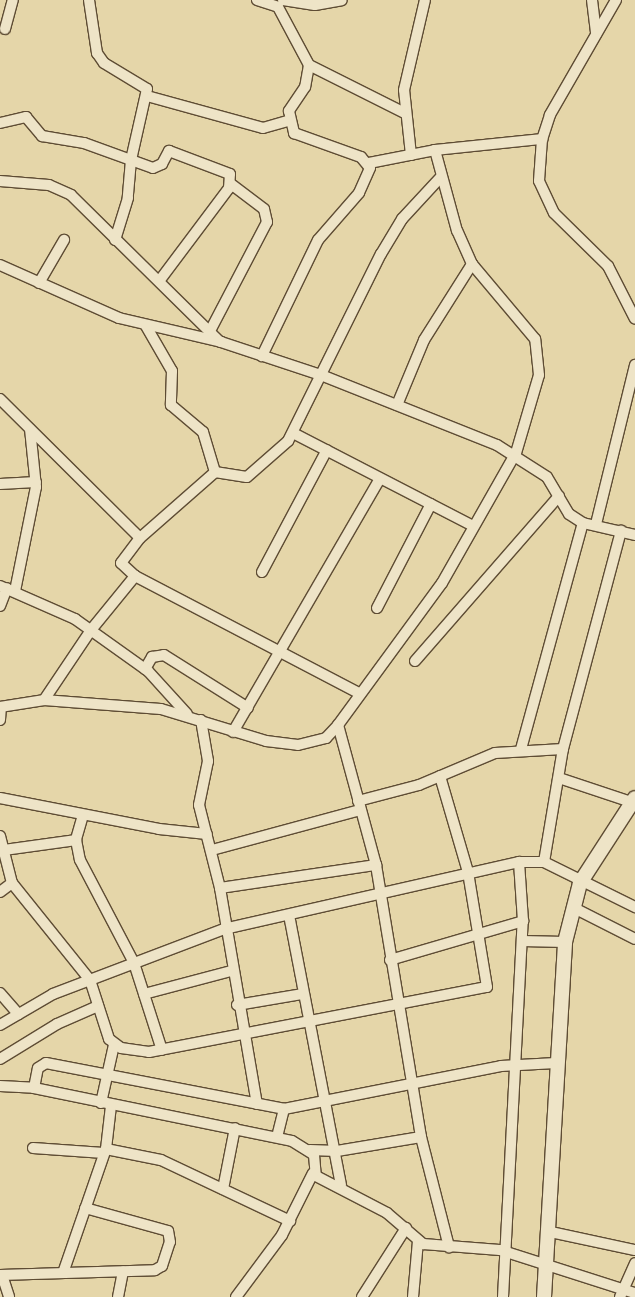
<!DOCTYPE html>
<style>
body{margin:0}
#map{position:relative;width:635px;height:1297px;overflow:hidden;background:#e5d6a9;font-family:"Sorts Mill Goudy",serif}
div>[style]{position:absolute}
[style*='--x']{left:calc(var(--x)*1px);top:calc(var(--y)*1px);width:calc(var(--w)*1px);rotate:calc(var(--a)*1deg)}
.roads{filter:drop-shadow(1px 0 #5e4c34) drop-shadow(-1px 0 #5e4c34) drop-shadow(0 1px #5e4c34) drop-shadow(0 -1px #5e4c34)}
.street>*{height:10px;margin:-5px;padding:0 5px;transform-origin:5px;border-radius:5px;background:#eee4c7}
.secondary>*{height:14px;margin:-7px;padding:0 7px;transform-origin:7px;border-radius:7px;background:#eee4c7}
span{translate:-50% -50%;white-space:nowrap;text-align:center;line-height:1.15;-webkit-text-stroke:4px #eee4c7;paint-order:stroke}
</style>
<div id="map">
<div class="roads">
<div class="street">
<div style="--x:89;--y:0;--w:54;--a:81.4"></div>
<div style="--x:97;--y:53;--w:12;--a:55"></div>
<div style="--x:104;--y:63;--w:50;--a:31.2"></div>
<div style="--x:147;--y:89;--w:73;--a:102.7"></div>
<div style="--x:131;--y:160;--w:38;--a:95"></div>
<div style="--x:128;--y:198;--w:44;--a:107.2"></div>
<div style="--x:257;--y:0;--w:22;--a:18"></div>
<div style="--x:278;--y:7;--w:66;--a:61.9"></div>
<div style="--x:309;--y:65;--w:22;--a:100"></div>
<div style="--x:305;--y:87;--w:29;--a:124"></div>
<div style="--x:289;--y:111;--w:23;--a:77"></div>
<div style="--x:294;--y:133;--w:71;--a:19.7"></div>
<div style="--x:361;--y:157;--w:14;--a:51"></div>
<div style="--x:370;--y:168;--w:27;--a:114"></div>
<div style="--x:359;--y:193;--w:62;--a:131.1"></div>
<div style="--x:318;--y:240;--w:129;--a:115.8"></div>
<div style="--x:283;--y:0;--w:32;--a:9"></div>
<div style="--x:315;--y:5;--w:27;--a:-10"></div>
<div style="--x:592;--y:0;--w:34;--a:83"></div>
<div style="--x:616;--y:0;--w:133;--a:119.9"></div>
<div style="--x:550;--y:115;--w:25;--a:108"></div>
<div style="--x:542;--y:139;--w:42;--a:94.1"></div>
<div style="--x:539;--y:181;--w:35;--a:65"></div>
<div style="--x:554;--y:213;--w:76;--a:44.5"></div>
<div style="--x:608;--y:266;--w:59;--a:63"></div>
<div style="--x:5;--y:29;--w:30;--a:-75"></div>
<div style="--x:309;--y:65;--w:107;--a:26.6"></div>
<div style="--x:147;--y:96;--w:120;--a:15.4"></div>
<div style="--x:263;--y:128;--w:25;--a:-16"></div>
<div style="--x:0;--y:123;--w:27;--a:-13"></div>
<div style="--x:26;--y:117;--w:25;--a:50"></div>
<div style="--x:42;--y:136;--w:43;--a:9.5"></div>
<div style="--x:84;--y:143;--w:73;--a:19.9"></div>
<div style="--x:153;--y:168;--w:10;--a:-24"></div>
<div style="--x:162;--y:164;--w:15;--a:-62"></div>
<div style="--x:169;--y:151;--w:65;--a:20.7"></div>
<div style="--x:230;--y:174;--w:14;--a:94"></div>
<div style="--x:229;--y:188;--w:115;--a:126.9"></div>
<div style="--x:411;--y:155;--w:65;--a:-96.1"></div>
<div style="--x:404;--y:90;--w:92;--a:-76.9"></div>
<div style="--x:369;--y:163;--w:67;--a:-11.1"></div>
<div style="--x:435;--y:150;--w:108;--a:-5.9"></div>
<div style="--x:0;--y:181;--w:49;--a:4.7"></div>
<div style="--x:49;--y:185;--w:24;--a:24"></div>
<div style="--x:71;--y:195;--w:209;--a:44.6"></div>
<div style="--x:0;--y:265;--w:130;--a:24"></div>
<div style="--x:119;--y:318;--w:105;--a:13.2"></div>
<div style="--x:221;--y:342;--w:105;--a:18.3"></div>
<div style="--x:321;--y:375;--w:189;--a:21.7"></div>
<div style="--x:497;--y:445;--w:59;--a:32.6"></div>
<div style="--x:547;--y:477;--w:43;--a:59.3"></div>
<div style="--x:569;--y:514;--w:17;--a:33"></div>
<div style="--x:583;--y:523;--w:53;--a:13"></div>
<div style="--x:39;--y:283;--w:50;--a:-59.8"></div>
<div style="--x:146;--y:326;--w:52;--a:60"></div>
<div style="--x:172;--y:371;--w:34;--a:92"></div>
<div style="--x:171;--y:405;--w:42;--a:40.2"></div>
<div style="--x:203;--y:432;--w:42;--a:73.3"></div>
<div style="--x:210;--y:331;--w:123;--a:-62.4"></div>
<div style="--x:267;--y:222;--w:13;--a:-103"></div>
<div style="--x:264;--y:209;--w:41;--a:-142.9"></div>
<div style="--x:0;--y:399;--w:197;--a:44.8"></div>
<div style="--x:140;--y:538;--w:100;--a:-41.3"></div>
<div style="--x:215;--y:472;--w:32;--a:9"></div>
<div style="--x:247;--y:477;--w:55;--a:-41.3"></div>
<div style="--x:288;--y:441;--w:209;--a:-63.6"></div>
<div style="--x:381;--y:254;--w:41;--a:-59"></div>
<div style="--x:402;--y:219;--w:56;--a:-47.2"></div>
<div style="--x:397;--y:405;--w:70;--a:-67.4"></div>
<div style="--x:424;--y:340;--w:90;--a:-57.7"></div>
<div style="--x:293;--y:433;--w:203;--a:27.3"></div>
<div style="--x:0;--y:484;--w:36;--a:-3"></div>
<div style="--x:596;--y:524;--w:164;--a:-76.2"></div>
<div style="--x:262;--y:572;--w:138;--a:-62"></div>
<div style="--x:135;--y:576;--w:19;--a:-137"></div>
<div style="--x:121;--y:563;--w:31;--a:-53"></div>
<div style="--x:0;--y:586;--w:82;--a:23.7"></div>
<div style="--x:75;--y:619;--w:90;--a:35.5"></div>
<div style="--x:148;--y:671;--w:58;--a:47.8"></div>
<div style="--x:15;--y:591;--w:106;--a:-78.6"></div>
<div style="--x:36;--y:487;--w:58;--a:-95.9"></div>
<div style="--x:0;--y:606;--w:19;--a:-69"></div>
<div style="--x:377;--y:608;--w:117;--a:-62.6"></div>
<div style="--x:415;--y:661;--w:219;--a:-48.9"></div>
<div style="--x:145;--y:669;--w:14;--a:-60"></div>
<div style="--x:152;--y:657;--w:12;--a:-9"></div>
<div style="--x:164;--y:655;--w:99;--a:32.2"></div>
<div style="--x:44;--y:700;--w:84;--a:-56.1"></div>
<div style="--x:91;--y:630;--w:70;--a:-50.8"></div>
<div style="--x:135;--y:576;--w:253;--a:27.6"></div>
<div style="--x:0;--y:707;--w:45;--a:-9"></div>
<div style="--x:44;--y:700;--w:117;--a:4.4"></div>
<div style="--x:161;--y:709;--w:110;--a:16.9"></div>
<div style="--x:266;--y:741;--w:32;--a:7"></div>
<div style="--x:298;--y:745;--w:29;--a:-14"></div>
<div style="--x:326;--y:738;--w:18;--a:-47"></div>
<div style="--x:338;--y:725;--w:176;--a:-53.8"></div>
<div style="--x:442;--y:583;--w:150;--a:-60.4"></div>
<div style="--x:516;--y:453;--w:81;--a:-73.6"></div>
<div style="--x:539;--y:375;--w:36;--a:-96"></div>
<div style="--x:535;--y:339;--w:98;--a:-130"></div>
<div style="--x:472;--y:264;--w:36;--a:-114"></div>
<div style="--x:457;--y:231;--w:84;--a:-105.2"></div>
<div style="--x:0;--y:720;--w:13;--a:-86"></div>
<div style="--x:201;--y:720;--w:42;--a:80.3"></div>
<div style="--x:208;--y:761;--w:45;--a:101.6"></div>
<div style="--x:199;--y:805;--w:86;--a:75.8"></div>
<div style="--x:220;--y:888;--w:219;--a:80.3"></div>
<div style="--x:338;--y:725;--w:145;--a:74.8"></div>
<div style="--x:376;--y:865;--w:276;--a:80.6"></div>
<div style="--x:421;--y:1137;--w:114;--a:75.7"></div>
<div style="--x:233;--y:732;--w:293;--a:-59.9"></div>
<div style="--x:521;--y:749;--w:234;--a:-74.7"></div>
<div style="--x:559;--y:778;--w:76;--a:18.4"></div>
<div style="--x:0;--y:798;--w:162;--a:11"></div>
<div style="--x:159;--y:829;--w:48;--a:5.9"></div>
<div style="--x:358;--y:801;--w:63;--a:-14.7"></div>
<div style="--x:419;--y:785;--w:82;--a:-22.8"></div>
<div style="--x:495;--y:753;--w:68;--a:-3.4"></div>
<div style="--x:83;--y:815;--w:26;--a:106"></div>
<div style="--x:76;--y:840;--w:20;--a:79"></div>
<div style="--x:80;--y:860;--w:116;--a:62.3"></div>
<div style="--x:134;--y:963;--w:91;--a:72.2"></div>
<div style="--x:0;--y:836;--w:49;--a:75.7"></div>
<div style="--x:12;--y:883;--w:124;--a:51.2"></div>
<div style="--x:90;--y:980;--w:62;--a:72.1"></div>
<div style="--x:109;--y:1039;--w:15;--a:37"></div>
<div style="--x:121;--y:1048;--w:28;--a:8"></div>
<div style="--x:149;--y:1052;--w:344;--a:-10.9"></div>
<div style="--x:487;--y:987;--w:117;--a:-99.4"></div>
<div style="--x:468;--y:872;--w:100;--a:-106.3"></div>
<div style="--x:4;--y:850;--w:73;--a:-7.9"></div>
<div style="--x:212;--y:850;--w:153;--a:-15.1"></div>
<div style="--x:544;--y:862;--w:115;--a:-80.5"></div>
<div style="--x:563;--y:749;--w:226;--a:-75.1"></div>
<div style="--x:220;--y:888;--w:158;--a:-8.4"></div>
<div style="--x:0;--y:892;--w:15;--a:-37"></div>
<div style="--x:574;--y:908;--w:68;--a:26.9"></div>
<div style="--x:289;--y:915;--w:275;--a:79.1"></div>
<div style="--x:522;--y:941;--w:43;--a:1.3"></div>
<div style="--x:390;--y:960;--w:139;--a:-16.3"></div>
<div style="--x:0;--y:993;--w:28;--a:49"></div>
<div style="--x:144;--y:994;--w:90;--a:-14.8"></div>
<div style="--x:237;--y:1005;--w:67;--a:-9.5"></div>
<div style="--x:0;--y:1025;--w:61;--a:-30.3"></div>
<div style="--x:53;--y:994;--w:183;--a:-20.8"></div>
<div style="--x:224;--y:929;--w:303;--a:-12.8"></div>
<div style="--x:519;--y:862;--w:25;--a:0"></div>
<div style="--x:544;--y:862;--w:102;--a:26.3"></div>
<div style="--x:0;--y:1059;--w:67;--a:-31.6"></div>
<div style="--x:57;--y:1024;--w:45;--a:-23.7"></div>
<div style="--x:0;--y:1086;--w:34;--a:3"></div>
<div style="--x:34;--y:1088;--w:263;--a:11.6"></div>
<div style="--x:292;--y:1141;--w:26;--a:32"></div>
<div style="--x:314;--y:1155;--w:21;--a:85"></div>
<div style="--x:316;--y:1176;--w:80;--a:27.5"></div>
<div style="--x:387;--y:1213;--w:48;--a:40.7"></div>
<div style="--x:423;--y:1244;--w:77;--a:4.5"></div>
<div style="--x:500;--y:1250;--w:142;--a:17.7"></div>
<div style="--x:34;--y:1088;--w:20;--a:-79"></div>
<div style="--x:38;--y:1068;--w:9;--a:-32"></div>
<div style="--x:46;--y:1063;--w:242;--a:10.9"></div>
<div style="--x:284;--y:1109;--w:221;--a:-11.2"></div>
<div style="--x:501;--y:1066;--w:55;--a:-3.1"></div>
<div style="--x:101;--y:1103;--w:59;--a:-77.4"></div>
<div style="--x:277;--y:1137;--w:29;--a:-76"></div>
<div style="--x:33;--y:1148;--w:71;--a:4"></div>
<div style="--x:106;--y:1149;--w:43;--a:-83.4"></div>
<div style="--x:310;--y:1150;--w:27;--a:2"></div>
<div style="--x:337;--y:1151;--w:85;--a:-9.5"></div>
<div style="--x:223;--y:1189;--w:62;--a:-78.9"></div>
<div style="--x:546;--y:1231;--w:91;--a:12.1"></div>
<div style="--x:63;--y:1273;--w:131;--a:-70.9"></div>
<div style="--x:106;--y:1149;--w:56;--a:11.3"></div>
<div style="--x:161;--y:1160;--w:143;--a:25.3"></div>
<div style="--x:0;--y:1275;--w:155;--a:-1.8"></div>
<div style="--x:155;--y:1270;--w:8;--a:-30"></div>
<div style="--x:162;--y:1266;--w:25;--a:-72"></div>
<div style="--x:170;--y:1242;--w:11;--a:-100"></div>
<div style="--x:168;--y:1231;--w:86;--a:-164.5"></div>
<div style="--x:2;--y:1275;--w:23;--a:72"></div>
<div style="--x:118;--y:1297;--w:26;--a:-79"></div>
<div style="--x:236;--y:1297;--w:77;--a:-53.4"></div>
<div style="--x:282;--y:1235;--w:69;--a:-63.4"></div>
<div style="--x:362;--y:1297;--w:82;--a:-57.5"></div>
<div style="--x:413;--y:1297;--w:56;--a:-84.9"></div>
<div style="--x:503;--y:1297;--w:377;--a:-87"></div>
<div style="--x:523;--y:921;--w:59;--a:-93.9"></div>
<div style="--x:620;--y:1297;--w:37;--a:-66"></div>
</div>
<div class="secondary">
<div style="--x:544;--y:1297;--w:356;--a:-86.6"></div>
<div style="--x:565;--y:942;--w:61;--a:-75.7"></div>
<div style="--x:580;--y:883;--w:101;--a:-57.1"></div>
</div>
</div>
</div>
